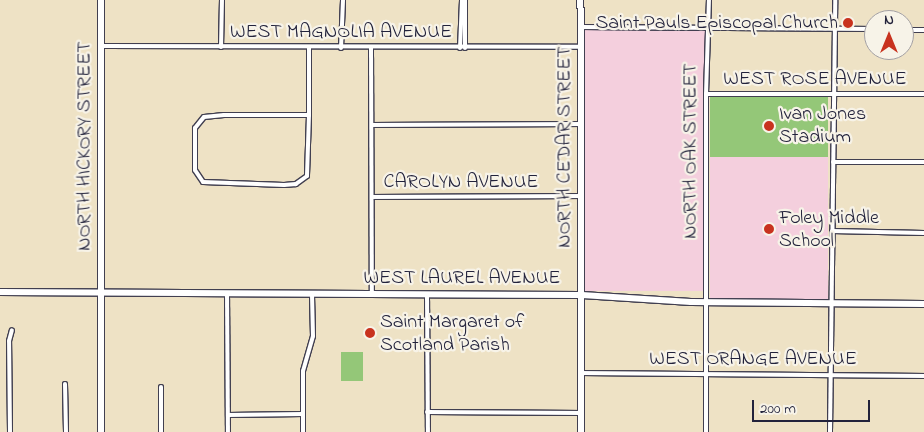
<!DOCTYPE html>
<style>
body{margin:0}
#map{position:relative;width:924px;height:432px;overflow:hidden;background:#eee2c5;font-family:"Indie Flower",sans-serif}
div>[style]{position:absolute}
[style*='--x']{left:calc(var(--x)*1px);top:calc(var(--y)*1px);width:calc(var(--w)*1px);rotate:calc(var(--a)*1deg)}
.built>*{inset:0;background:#f4cfdd;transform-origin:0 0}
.green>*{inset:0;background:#94c778;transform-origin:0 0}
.roads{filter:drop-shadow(1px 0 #413f50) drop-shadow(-1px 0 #413f50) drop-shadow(0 1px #413f50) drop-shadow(0 -1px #413f50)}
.street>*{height:4px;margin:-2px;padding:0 2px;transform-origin:2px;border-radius:2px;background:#fff}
.secondary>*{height:5.5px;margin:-2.75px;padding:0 2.75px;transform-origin:2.75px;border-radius:2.75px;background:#fff}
.primary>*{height:6px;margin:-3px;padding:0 3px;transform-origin:3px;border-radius:3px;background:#fff}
.dots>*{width:14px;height:14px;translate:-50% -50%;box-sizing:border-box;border:2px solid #f7f3e8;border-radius:50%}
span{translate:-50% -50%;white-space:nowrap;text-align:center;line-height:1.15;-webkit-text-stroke:4.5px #f7f3e8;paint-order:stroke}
.poi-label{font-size:20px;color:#22223b}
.right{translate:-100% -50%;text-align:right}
.left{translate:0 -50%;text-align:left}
.street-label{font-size:20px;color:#22223b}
.north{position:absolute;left:864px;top:10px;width:50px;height:50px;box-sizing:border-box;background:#f7f3e8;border:1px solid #a29fa3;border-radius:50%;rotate:0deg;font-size:14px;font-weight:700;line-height:20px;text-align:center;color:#22223b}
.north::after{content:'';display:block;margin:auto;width:18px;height:22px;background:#c8321e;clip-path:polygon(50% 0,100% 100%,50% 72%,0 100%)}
.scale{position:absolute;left:752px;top:400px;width:118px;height:22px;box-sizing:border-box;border:2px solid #22223b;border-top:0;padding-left:6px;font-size:15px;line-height:18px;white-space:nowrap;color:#22223b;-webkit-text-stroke:4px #f7f3e8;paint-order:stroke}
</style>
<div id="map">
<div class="built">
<div style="left:584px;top:30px;width:123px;height:261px"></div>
<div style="left:710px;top:95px;width:118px;height:205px"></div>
</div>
<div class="green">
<div style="left:710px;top:95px;width:118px;height:62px"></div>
<div style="left:341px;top:352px;width:22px;height:29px"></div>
</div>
<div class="roads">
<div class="street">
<div style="--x:465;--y:0;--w:48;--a:90"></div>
<div style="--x:581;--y:27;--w:293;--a:0.4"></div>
<div style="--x:904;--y:30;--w:20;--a:0"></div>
<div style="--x:101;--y:46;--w:480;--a:0.1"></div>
<div style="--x:221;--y:47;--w:47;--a:-88.8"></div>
<div style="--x:341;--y:48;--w:48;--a:-87.6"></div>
<div style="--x:371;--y:48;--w:247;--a:89.8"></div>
<div style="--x:460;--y:48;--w:48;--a:-87.6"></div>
<div style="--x:706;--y:94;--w:218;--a:0"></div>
<div style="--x:224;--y:115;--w:85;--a:0"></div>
<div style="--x:309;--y:115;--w:61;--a:91.9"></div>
<div style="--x:307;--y:176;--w:14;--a:144"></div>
<div style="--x:296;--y:184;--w:12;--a:175"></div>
<div style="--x:284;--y:185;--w:81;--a:-177.9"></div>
<div style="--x:203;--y:182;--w:14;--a:-124"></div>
<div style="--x:195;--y:170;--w:42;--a:-90"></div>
<div style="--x:195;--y:128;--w:14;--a:-51"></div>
<div style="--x:204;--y:117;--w:20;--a:-6"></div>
<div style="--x:309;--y:115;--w:67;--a:-90"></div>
<div style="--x:372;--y:125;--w:209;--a:-0.3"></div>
<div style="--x:833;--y:162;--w:91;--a:0"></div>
<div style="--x:372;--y:197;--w:209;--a:-0.3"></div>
<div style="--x:832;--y:231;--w:92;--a:1.2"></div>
<div style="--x:227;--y:294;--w:138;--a:89.6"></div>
<div style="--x:427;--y:296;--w:136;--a:89.6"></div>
<div style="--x:582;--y:373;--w:342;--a:0.5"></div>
<div style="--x:65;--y:384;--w:48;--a:88.8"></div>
<div style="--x:427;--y:412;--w:155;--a:0.4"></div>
<div style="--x:228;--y:415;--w:75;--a:-0.8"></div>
<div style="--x:10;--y:432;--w:91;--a:-90.6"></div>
<div style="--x:9;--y:341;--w:11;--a:-75"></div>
<div style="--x:161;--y:432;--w:45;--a:-90"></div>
<div style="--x:303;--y:432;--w:61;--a:-90"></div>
<div style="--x:303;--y:371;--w:36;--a:-74"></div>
<div style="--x:313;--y:336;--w:42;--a:-91.4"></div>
<div style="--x:706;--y:432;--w:338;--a:-90"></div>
<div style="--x:706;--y:94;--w:94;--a:-88.2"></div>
<div style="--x:830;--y:432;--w:432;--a:-89.3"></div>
</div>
<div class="secondary">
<div style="--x:581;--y:0;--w:432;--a:89.9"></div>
<div style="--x:101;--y:432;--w:432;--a:-90"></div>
</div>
<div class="primary">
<div style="--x:0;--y:292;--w:582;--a:0.3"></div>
<div style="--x:582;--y:295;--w:109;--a:3.7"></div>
<div style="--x:691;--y:302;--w:233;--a:0.5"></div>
</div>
</div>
<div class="dots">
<div style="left:848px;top:23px;background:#c8321e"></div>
<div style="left:769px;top:126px;background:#c8321e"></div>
<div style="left:769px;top:229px;background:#c8321e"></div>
<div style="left:370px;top:333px;background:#c8321e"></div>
</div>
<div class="poi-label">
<span class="right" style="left:838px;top:23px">Saint Pauls Episcopal Church</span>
<span class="left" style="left:779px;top:126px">Ivan Jones<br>Stadium</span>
<span class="left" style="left:779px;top:230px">Foley Middle<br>School</span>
<span class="left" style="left:380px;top:334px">Saint Margaret of<br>Scotland Parish</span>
</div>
<div class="street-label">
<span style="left:341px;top:32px">WEST MAGNOLIA AVENUE</span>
<span style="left:815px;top:79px">WEST ROSE AVENUE</span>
<span style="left:85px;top:146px;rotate:-90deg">NORTH HICKORY STREET</span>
<span style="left:565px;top:147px;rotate:-90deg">NORTH CEDAR STREET</span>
<span style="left:691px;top:151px;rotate:-90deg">NORTH OAK STREET</span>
<span style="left:461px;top:182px">CAROLYN AVENUE</span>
<span style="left:462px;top:278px">WEST LAUREL AVENUE</span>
<span style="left:753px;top:359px">WEST ORANGE AVENUE</span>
</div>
<div class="north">N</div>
<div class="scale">200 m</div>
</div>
